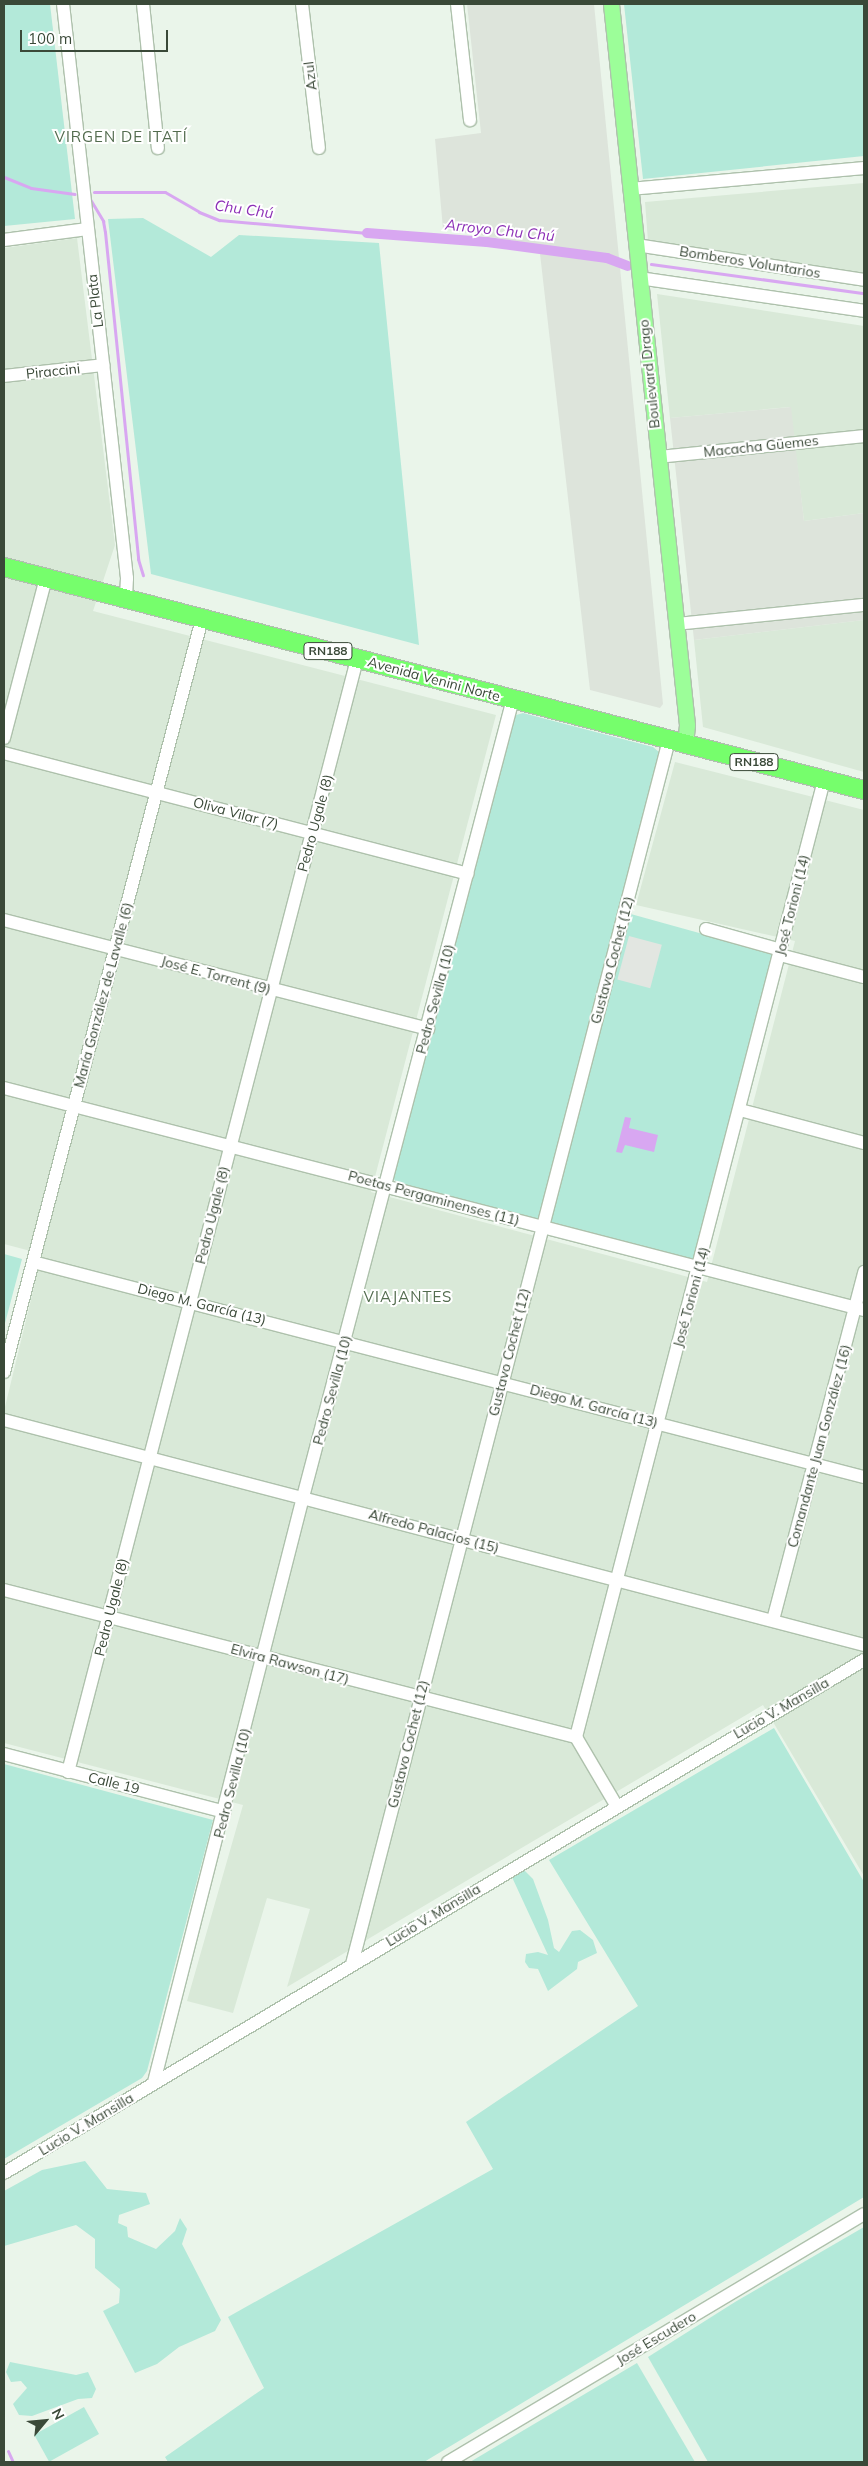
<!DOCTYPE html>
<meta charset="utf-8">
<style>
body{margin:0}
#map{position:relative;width:868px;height:2466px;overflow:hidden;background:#eaf5ea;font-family:Mulish,sans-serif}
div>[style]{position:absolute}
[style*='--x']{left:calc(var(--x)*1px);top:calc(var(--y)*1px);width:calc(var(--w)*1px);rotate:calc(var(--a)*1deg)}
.residential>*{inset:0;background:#d9e9d8}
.industrial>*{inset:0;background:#dde4db}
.green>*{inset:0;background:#b3e9d9;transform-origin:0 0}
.parking>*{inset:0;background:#e2e6e1;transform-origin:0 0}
.water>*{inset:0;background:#d8a7f1}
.stream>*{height:3px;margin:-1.5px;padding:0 1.5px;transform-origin:1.5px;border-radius:1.5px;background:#d8a7f1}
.canal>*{height:10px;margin:-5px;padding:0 5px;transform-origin:5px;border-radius:5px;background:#d8a7f1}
.roads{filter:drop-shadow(1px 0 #aec1ac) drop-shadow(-1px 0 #aec1ac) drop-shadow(0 1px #aec1ac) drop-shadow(0 -1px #aec1ac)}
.minor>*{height:12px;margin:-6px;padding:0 6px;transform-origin:6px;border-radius:6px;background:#fff}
.major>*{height:15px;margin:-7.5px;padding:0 7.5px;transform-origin:7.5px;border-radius:7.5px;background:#9cfe99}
.highway>*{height:18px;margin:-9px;padding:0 9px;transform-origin:9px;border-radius:9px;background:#76fe6c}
span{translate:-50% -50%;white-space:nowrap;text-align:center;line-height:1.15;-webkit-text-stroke:4px #fff;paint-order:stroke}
.shield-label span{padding:1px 4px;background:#fff;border:1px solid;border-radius:4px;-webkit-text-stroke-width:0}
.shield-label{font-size:12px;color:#3a4938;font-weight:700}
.street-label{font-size:14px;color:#3a4938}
.neighbourhood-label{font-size:15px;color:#536c4f;letter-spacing:1px}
.water-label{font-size:15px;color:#8c2fb6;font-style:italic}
.frame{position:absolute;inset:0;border:5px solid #3a4938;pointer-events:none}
.north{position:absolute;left:20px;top:2396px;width:50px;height:50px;-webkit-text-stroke:4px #fff;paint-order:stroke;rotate:62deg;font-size:14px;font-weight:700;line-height:20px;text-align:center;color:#3a4938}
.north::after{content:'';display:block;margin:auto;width:18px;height:22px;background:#3a4938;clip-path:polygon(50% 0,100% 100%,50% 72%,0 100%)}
.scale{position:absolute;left:20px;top:30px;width:148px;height:22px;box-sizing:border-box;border:2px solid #3a4938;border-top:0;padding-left:6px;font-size:15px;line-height:18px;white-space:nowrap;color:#3a4938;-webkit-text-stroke:4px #fff;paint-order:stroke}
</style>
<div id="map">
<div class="residential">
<div style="clip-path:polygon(864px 183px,864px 276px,648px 241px,645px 202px)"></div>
<div style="clip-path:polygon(77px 238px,115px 545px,93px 611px,496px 715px,371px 1192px,707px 1282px,795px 941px,636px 905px,675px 762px,864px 810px,864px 1876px,763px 1705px,287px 1987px,310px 1909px,267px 1898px,233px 2013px,187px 2001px,243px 1805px,4px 1743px,4px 1411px,42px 1254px,4px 1244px,4px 248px)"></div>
<div style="clip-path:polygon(657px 294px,864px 326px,864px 513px,804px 521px,790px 407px,670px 418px)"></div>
<div style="clip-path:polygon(864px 620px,864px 772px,703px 727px,694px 640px)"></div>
</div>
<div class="industrial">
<div style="clip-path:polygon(467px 4px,594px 4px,663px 704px,660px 708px,590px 690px,539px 245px,443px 229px,435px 139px,481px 133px)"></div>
<div style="clip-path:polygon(791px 407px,804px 521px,864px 513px,864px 620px,694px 640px,670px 418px)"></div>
</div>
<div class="green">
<div style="clip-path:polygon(4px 4px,50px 4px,75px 219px,4px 226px)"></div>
<div style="clip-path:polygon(624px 4px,864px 4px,864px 156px,643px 179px)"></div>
<div style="clip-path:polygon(143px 218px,211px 257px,239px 235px,379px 243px,419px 645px,151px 574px,108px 219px)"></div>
<div style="clip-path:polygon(523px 713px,653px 747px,659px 752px,620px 911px,775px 954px,693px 1260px,397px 1183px,393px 1178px,513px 716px)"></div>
<div style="clip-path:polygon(4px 1254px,22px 1259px,4px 1327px)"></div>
<div style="clip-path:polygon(774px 1728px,864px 1882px,864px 2197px,424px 2462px,168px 2462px,165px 2457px,264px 2388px,228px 2317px,493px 2169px,466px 2122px,638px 2006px,549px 1860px)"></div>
<div style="clip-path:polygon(4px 1764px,213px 1820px,147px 2071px,142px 2078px,4px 2159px)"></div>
<div style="clip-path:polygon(523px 1869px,533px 1879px,548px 1920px,554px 1948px,559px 1952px,572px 1931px,580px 1930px,593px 1940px,597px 1953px,578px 1962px,577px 1969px,548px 1991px,538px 1969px,529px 1968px,525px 1962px,526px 1954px,538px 1952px,548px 1955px,511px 1875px)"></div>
<div style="clip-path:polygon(85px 2161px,107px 2189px,146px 2193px,150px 2204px,119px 2215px,118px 2223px,127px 2227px,128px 2237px,156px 2249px,175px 2231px,180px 2218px,187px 2229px,182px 2244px,221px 2320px,215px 2331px,179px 2347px,157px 2364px,135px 2373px,103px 2311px,119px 2303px,120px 2289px,95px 2268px,95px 2239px,76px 2225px,4px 2246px,4px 2191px,42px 2170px)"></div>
<div style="clip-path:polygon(864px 2227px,864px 2462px,708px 2462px,648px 2357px,735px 2302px)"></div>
<div style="clip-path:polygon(10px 2362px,76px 2375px,88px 2372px,96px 2389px,92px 2398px,78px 2399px,32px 2416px,19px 2415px,13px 2404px,27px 2388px,21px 2381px,11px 2382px,6px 2372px)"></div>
<div style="clip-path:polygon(637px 2363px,695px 2462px,470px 2462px)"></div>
<div style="left:84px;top:2407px;width:31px;height:57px;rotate:61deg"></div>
</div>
<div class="parking">
<div style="left:629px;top:936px;width:34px;height:45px;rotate:15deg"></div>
</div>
<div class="water">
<div style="clip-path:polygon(625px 1117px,631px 1118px,629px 1128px,658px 1135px,654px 1152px,625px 1145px,622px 1153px,616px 1152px)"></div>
</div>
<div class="stream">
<div style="--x:4;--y:177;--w:29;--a:22"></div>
<div style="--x:31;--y:188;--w:44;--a:7.8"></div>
<div style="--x:94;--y:192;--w:71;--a:0"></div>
<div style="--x:165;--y:192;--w:39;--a:30"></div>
<div style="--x:199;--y:212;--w:22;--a:22"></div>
<div style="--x:219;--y:220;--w:149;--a:5"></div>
<div style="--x:90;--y:199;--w:26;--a:59"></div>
<div style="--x:103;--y:221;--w:11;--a:80"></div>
<div style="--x:105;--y:232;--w:329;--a:84.2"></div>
<div style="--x:138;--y:559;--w:17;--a:73"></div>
<div style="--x:651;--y:264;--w:215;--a:7.8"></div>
<div style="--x:8;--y:2451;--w:12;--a:66"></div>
</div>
<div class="canal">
<div style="--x:367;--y:233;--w:120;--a:4.3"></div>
<div style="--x:487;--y:242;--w:121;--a:7.6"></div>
<div style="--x:607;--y:258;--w:22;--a:21"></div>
</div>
<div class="roads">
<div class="minor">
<div style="--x:63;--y:4;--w:578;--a:83.64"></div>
<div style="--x:127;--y:578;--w:20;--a:93"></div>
<div style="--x:143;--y:4;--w:145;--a:84.1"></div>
<div style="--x:302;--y:4;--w:145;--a:83.3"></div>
<div style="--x:457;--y:4;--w:117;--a:83.6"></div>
<div style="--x:630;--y:189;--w:235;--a:-5.1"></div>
<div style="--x:4;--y:240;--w:84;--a:-7.5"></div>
<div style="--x:636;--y:245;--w:231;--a:8.7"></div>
<div style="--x:639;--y:278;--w:227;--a:8.3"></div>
<div style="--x:4;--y:376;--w:100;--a:-6.3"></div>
<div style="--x:658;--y:457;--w:207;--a:-5.8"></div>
<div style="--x:676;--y:624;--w:189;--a:-5.8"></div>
<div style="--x:4;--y:738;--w:165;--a:-75.3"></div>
<div style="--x:4;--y:753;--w:479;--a:14.6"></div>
<div style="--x:4;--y:920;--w:438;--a:14.4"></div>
<div style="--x:706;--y:929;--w:78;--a:15.6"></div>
<div style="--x:780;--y:955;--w:87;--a:14.7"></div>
<div style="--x:4;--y:1088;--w:888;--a:14.47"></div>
<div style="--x:740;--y:1110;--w:128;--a:14.9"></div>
<div style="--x:33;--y:1262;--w:858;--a:14.51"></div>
<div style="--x:4;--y:1372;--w:779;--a:-75.27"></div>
<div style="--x:4;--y:1420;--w:889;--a:14.66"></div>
<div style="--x:4;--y:1590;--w:591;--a:14.41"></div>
<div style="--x:773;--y:1620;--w:360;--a:-75.3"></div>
<div style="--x:4;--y:1754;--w:228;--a:14.7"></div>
<div style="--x:68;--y:1772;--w:1150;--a:-75.44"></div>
<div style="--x:616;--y:1805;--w:79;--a:-120.5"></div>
<div style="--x:576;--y:1737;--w:989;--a:-75.47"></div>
<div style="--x:352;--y:1964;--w:1264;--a:-75.48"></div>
<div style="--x:154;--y:2082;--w:604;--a:-75.71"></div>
<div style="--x:303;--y:1497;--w:825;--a:-75.26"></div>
<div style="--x:4;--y:2173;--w:1001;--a:-30.82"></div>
<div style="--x:448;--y:2462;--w:484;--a:-30.8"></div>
</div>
<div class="major">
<div style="--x:611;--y:4;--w:725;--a:83.98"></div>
<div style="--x:687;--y:725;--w:19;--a:96"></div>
</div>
<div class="highway">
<div style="--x:4;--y:567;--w:888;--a:14.54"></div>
</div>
</div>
<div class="shield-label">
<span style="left:328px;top:651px">RN188</span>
<span style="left:754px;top:762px">RN188</span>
</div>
<div class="street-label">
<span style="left:310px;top:76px;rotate:-97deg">Azul</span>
<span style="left:750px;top:262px;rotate:9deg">Bomberos Voluntarios</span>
<span style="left:95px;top:301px;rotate:-97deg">La Plata</span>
<span style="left:53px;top:371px;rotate:-6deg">Piraccini</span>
<span style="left:649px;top:374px;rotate:-96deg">Boulevard Drago</span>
<span style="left:761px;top:446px;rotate:-6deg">Macacha Güemes</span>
<span style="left:434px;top:679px;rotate:15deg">Avenida Venini Norte</span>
<span style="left:236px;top:813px;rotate:15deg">Oliva Vilar (7)</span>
<span style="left:315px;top:823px;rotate:-75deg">Pedro Ugale (8)</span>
<span style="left:792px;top:905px;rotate:-76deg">José Torioni (14)</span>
<span style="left:612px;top:960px;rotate:-75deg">Gustavo Cochet (12)</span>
<span style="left:216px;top:975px;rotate:15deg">José E. Torrent (9)</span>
<span style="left:103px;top:995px;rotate:-75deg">María González de Lavalle (6)</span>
<span style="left:435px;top:999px;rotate:-75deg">Pedro Sevilla (10)</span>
<span style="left:434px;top:1198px;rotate:15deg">Poetas Pergaminenses (11)</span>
<span style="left:212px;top:1215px;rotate:-76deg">Pedro Ugale (8)</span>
<span style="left:691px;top:1297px;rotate:-75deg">José Torioni (14)</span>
<span style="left:202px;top:1304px;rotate:14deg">Diego M. García (13)</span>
<span style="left:509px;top:1352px;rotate:-76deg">Gustavo Cochet (12)</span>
<span style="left:332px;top:1390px;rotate:-75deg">Pedro Sevilla (10)</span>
<span style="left:594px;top:1406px;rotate:15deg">Diego M. García (13)</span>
<span style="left:819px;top:1446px;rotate:-75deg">Comandante Juan González (16)</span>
<span style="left:434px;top:1531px;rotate:15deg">Alfredo Palacios (15)</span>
<span style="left:111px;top:1607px;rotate:-76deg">Pedro Ugale (8)</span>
<span style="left:290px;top:1664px;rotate:15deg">Elvira Rawson (17)</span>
<span style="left:781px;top:1708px;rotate:-30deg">Lucio V. Mansilla</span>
<span style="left:408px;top:1744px;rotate:-76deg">Gustavo Cochet (12)</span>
<span style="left:114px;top:1783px;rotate:14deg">Calle 19</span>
<span style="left:232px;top:1783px;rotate:-76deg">Pedro Sevilla (10)</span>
<span style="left:433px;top:1915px;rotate:-31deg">Lucio V. Mansilla</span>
<span style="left:86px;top:2124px;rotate:-31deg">Lucio V. Mansilla</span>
<span style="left:656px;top:2338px;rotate:-31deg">José Escudero</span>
</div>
<div class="neighbourhood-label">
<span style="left:121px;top:137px">VIRGEN DE ITATÍ</span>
<span style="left:408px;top:1297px">VIAJANTES</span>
</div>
<div class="water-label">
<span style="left:244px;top:209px;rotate:8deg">Chu Chú</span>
<span style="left:500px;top:230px;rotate:6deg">Arroyo Chu Chú</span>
</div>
<div class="frame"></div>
<div class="north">N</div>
<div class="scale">100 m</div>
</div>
